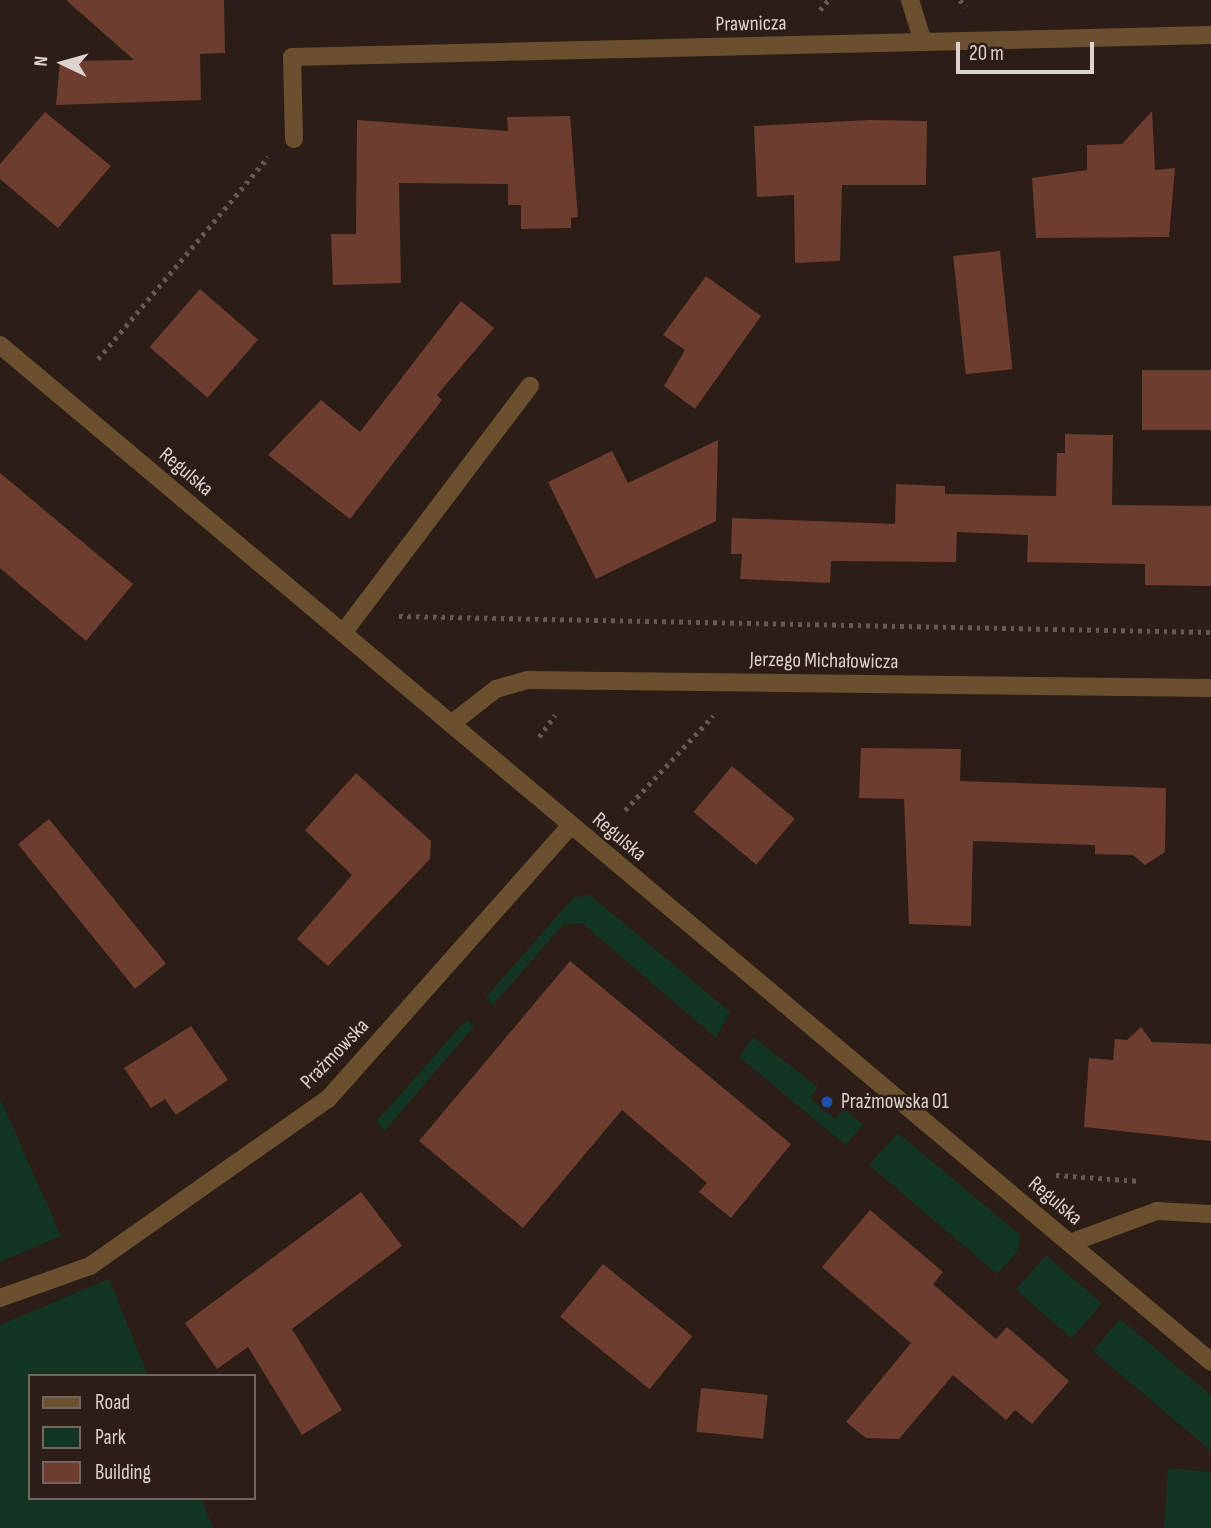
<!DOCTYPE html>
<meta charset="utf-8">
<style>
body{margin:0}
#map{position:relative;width:1211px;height:1528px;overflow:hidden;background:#2c1d16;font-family:"Sofia Sans Condensed",sans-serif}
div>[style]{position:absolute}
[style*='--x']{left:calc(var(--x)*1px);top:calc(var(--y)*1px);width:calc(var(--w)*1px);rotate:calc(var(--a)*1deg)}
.green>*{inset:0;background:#133524;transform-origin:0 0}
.building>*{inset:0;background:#6d3d2f;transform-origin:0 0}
.path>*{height:4.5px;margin-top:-2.25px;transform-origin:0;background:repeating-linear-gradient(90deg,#665952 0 3.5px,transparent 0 8.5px)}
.minor>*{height:18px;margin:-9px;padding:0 9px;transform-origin:9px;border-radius:9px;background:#6b5030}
.dots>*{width:19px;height:19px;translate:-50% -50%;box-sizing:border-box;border:4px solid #2c1d16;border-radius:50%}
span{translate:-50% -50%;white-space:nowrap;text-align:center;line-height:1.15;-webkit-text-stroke:5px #2c1d16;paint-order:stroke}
.street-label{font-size:21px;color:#ddd3ce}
.poi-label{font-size:21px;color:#ddd3ce}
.left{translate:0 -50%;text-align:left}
.legend{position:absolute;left:28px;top:1374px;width:228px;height:126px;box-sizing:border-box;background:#2c1d16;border:2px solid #736660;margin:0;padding:9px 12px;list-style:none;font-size:21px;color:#ddd3ce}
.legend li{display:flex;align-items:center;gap:14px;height:35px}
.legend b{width:35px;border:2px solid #736660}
.north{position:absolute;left:28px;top:28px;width:70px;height:70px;-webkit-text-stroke:5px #2c1d16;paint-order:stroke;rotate:275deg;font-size:19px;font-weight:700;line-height:28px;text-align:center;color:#ddd3ce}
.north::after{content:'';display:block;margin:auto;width:24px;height:32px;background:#ddd3ce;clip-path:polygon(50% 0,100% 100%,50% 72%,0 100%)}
.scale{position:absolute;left:956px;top:42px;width:138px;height:32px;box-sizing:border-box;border:4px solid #ddd3ce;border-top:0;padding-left:9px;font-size:21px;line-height:24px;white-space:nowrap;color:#ddd3ce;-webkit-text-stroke:5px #2c1d16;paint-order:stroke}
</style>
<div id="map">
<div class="green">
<div style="clip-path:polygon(590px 895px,730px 1012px,716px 1038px,582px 923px,563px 925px,493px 1005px,485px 998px,574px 897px)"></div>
<div style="clip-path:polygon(466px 1020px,474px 1026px,385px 1131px,376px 1122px)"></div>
<div style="clip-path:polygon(753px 1037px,818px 1087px,810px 1098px,835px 1119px,845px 1109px,863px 1125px,846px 1145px,739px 1057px)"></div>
<div style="clip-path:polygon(0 1098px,61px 1236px,0 1262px)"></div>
<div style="clip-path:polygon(898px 1133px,1020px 1235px,1018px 1251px,997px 1274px,869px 1165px)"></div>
<div style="left:1046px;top:1255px;width:74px;height:46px;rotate:41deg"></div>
<div style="clip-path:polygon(109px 1279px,148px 1376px,30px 1376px,30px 1498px,201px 1498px,213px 1528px,0 1528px,0 1325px)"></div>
<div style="clip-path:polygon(1120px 1319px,1211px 1395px,1211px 1451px,1093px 1351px)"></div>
<div style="clip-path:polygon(1168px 1468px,1211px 1472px,1211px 1528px,1164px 1528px)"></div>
</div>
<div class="building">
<div style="clip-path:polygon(66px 0,224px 0,225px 53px,200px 54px,201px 100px,56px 105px,60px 61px,134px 60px)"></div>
<div style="clip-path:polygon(1152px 111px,1155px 170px,1175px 168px,1169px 237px,1036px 238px,1032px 178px,1087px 170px,1087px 145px,1122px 144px)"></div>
<div style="clip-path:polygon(45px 112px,111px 166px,58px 228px,0 179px,0 164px)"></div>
<div style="clip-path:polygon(570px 116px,578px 217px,571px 218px,571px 228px,521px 229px,521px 205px,508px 205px,508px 184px,399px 183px,401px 283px,333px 285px,331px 234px,356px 234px,357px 120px,508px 131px,507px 117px)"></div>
<div style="clip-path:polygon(870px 120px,927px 121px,926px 185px,842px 185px,840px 261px,795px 263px,794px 195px,757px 197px,754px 126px)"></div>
<div style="left:1000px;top:251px;width:119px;height:47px;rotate:84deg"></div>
<div style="clip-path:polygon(706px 276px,761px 316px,695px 409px,664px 386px,685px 350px,663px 335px)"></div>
<div style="left:200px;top:289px;width:77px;height:77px;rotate:41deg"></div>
<div style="clip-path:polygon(461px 301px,494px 328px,437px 395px,442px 400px,350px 519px,268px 455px,321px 400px,360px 432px)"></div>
<div style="left:1142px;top:370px;width:69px;height:60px"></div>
<div style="clip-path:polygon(1065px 434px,1113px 435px,1112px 505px,1211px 506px,1211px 586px,1145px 585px,1145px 564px,1027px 562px,1028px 535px,957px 532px,956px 562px,831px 561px,830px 583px,740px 579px,742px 554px,731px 554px,732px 518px,895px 524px,896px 484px,945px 486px,945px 494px,1056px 496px,1057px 453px,1065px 453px)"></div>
<div style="clip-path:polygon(718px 440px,716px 521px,596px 579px,548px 482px,612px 451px,628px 483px)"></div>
<div style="clip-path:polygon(0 473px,133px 584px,86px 641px,0 568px)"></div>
<div style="clip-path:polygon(861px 748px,961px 749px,960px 781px,1166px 788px,1165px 852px,1145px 865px,1133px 855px,1095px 854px,1095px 845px,973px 841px,971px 926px,909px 924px,904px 799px,859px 798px)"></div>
<div style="left:732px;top:766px;width:82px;height:60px;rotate:40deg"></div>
<div style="clip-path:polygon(356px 773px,431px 841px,430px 859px,328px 966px,297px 939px,352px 875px,305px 830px)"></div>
<div style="left:49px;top:819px;width:186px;height:40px;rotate:51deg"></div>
<div style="clip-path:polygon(570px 961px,791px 1144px,731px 1218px,699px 1192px,707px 1183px,622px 1110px,523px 1228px,419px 1141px)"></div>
<div style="clip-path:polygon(191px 1026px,228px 1080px,176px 1115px,165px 1099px,151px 1108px,124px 1068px)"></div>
<div style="clip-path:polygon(1141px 1027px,1152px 1042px,1211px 1044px,1211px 1141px,1084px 1127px,1089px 1058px,1113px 1060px,1115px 1039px,1127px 1040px)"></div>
<div style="clip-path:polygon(361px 1192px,402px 1246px,292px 1329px,342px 1410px,302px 1435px,248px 1347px,217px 1369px,185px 1323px)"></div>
<div style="clip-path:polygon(870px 1210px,943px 1272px,933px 1284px,996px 1339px,1007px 1327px,1069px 1381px,1032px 1424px,1015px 1410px,1006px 1420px,953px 1375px,899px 1439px,866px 1438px,846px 1422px,911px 1343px,822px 1267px)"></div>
<div style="left:603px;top:1264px;width:115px;height:68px;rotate:39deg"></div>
<div style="left:701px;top:1388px;width:67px;height:44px;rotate:6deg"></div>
</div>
<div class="path">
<div style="--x:960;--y:0;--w:9;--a:49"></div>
<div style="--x:820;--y:10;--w:13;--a:-51"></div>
<div style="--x:98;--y:359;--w:264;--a:-49.9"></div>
<div style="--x:399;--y:616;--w:812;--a:1.13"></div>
<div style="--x:539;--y:737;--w:27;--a:-54"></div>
<div style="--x:625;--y:810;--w:129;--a:-46.9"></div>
<div style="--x:1056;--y:1175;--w:84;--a:4.1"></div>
</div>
<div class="minor">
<div style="--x:910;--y:0;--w:44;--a:72.8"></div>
<div style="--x:294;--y:139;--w:82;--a:-91.4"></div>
<div style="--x:292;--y:57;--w:919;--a:-1.37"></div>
<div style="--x:0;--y:345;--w:1581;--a:40.02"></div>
<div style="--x:343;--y:633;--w:310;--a:-52.9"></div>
<div style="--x:451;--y:724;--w:57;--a:-37.9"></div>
<div style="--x:496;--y:689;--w:33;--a:-16"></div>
<div style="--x:528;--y:680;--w:683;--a:0.67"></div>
<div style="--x:1070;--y:1243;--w:93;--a:-20.2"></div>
<div style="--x:1157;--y:1211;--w:54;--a:3.2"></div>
<div style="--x:0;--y:1298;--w:96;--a:-19.6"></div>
<div style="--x:90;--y:1266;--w:291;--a:-35.1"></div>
<div style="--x:328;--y:1099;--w:365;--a:-48.4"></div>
</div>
<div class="dots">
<div style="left:827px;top:1102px;background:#1a4fb4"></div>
</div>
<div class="street-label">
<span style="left:751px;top:24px;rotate:-1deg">Prawnicza</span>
<span style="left:186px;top:472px;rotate:40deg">Regulska</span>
<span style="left:824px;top:661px;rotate:1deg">Jerzego Michałowicza</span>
<span style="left:619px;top:837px;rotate:40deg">Regulska</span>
<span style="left:335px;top:1054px;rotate:-46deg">Prażmowska</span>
<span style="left:1055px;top:1201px;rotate:40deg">Regulska</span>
</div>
<div class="poi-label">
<span class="left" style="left:841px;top:1102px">Prażmowska 01</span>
</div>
<ul class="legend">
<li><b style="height:9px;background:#6b5030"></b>Road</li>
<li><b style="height:19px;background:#133524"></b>Park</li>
<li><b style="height:19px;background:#6d3d2f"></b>Building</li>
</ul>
<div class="north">N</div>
<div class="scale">20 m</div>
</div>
